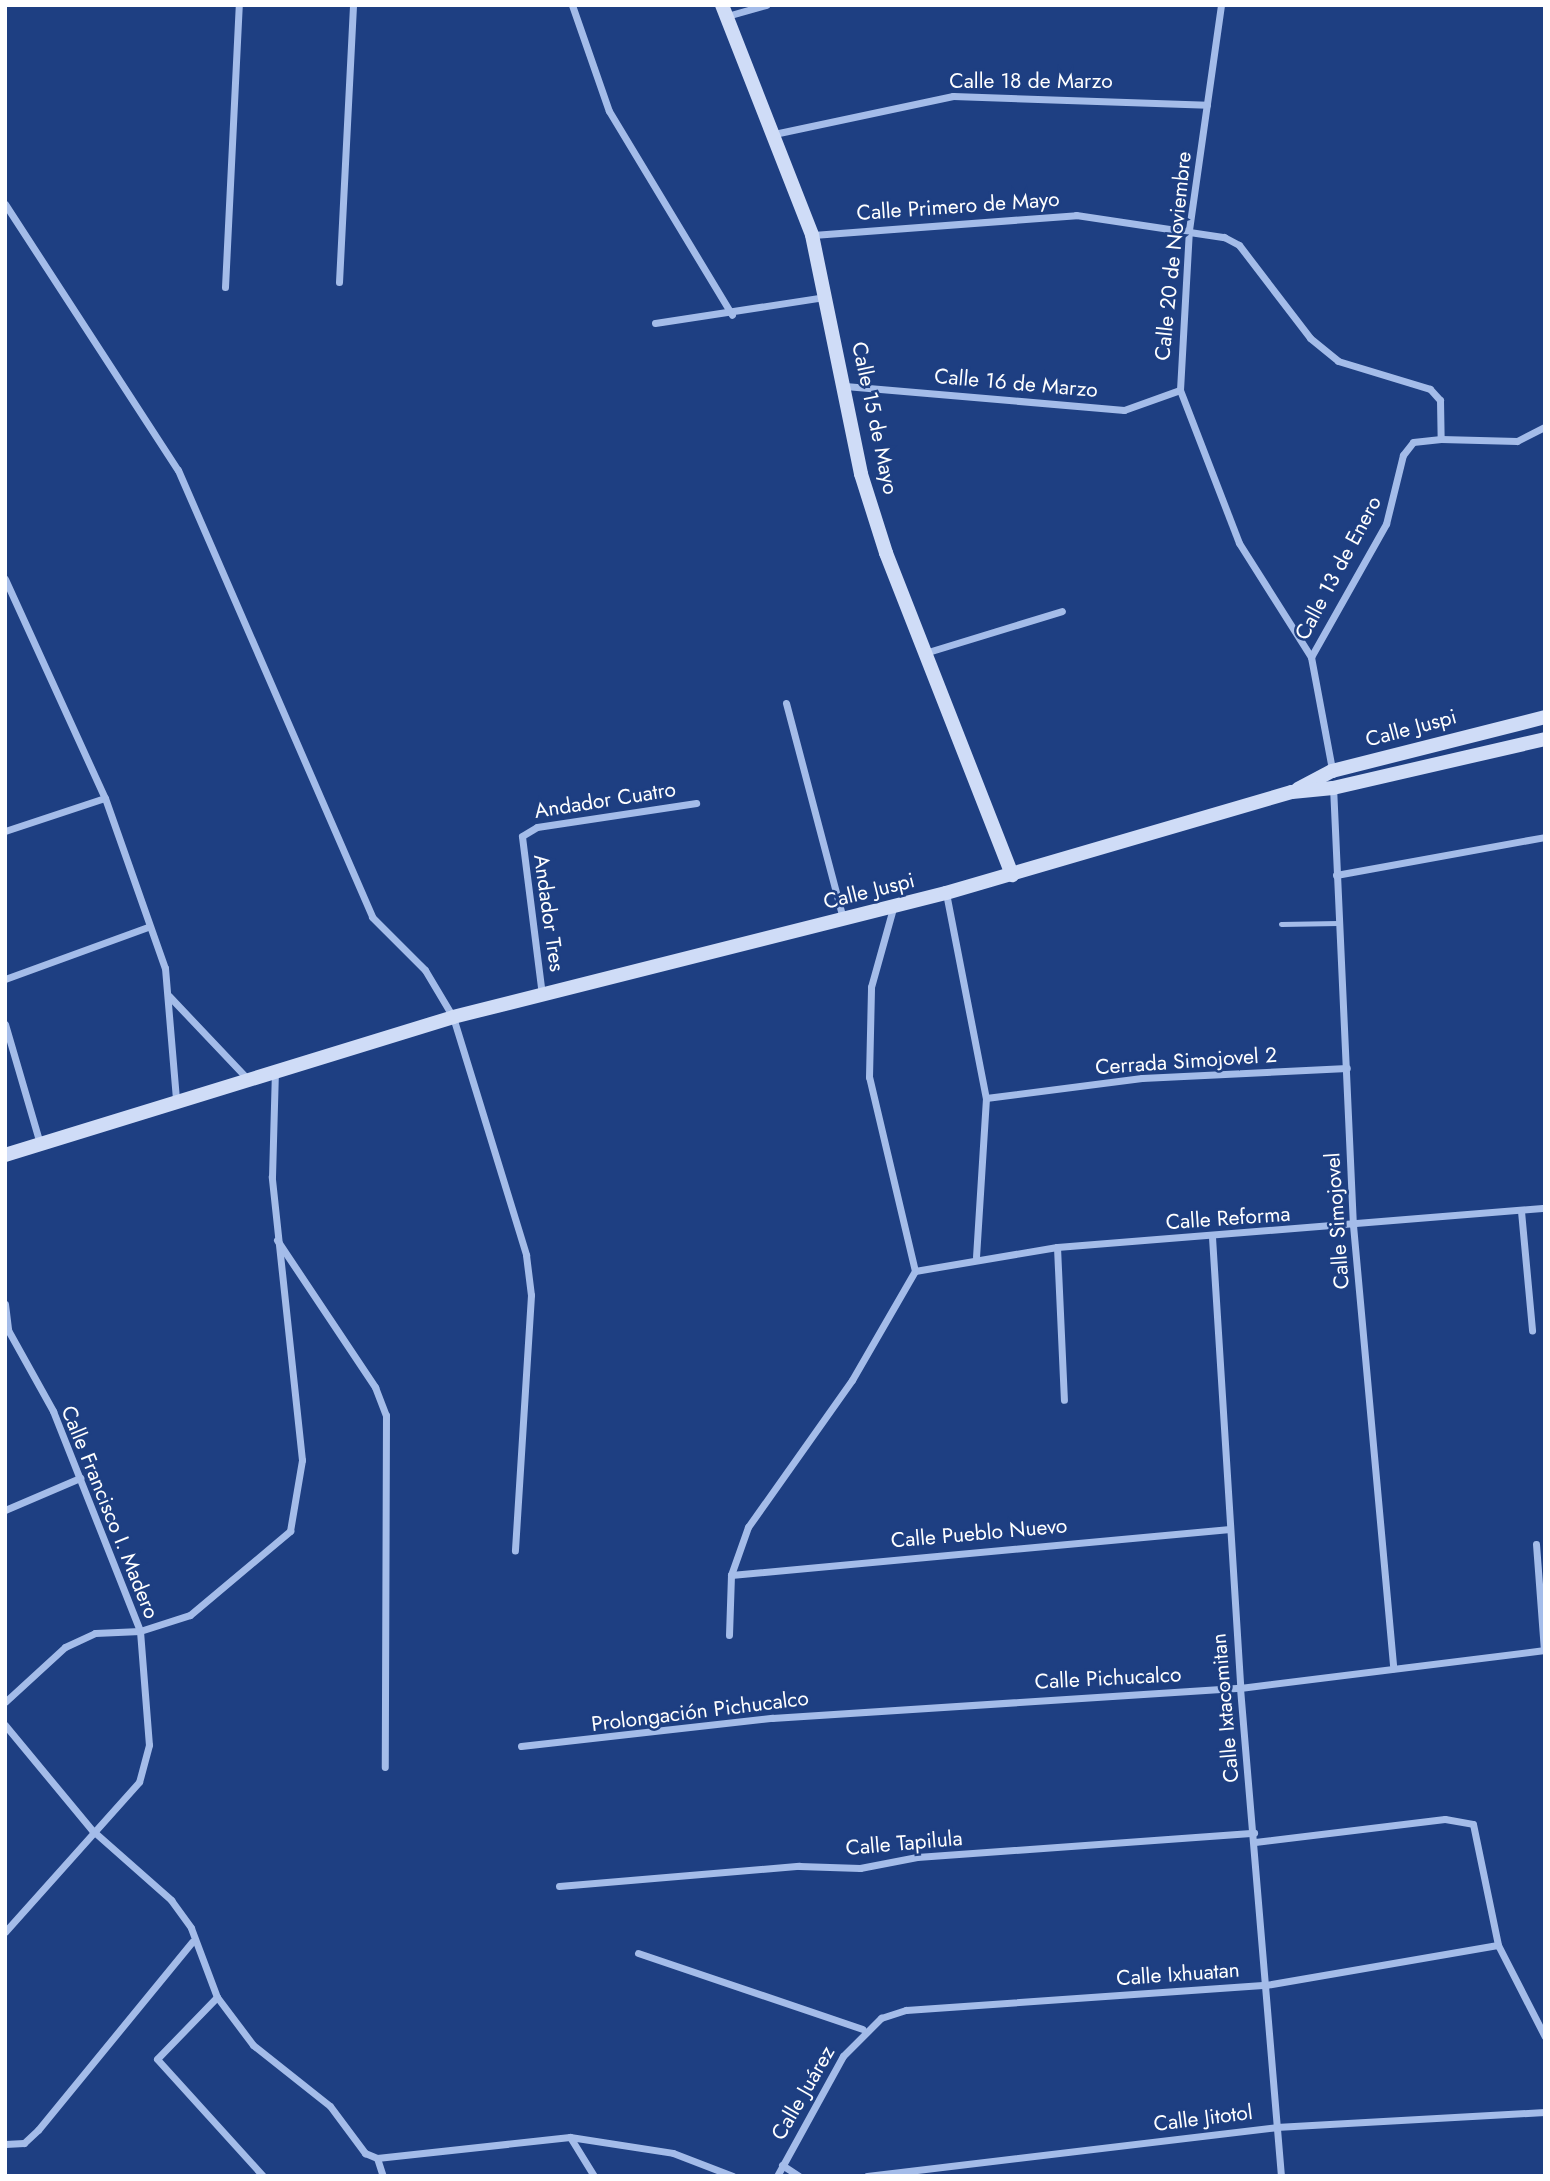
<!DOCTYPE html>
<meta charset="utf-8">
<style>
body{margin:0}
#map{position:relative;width:1550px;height:2181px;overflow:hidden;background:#1e3f82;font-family:Jost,sans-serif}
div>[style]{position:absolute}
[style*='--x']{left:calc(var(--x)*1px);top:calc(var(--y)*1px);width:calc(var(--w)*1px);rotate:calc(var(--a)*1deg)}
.lane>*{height:5px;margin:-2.5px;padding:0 2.5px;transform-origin:2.5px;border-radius:2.5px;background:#a4bce9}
.street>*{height:7px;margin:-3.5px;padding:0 3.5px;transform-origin:3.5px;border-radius:3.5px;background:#a4bce9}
.secondary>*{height:14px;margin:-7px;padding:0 7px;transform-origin:7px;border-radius:7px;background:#cfdcf7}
span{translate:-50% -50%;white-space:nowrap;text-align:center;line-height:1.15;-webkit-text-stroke:5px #1e3f82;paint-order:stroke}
.street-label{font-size:21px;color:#fff}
.frame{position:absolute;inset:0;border:7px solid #fff;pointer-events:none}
</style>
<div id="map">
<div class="lane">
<div style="--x:1281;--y:924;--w:57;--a:-1"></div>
</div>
<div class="street">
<div style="--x:572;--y:5;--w:112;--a:70.8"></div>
<div style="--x:609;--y:111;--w:238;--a:58.9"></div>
<div style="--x:1221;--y:5;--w:226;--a:98.1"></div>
<div style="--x:1189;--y:229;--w:161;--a:93.2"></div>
<div style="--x:1180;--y:390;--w:164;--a:68.9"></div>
<div style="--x:1239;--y:543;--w:135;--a:57.7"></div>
<div style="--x:1311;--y:657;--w:119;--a:79.4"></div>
<div style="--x:727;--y:16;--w:41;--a:-15.8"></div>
<div style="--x:774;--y:134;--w:183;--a:-12"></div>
<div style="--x:953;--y:96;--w:254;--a:2"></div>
<div style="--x:5;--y:204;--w:317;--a:57"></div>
<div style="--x:178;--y:470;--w:487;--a:66.5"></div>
<div style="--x:372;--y:917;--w:75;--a:45"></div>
<div style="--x:425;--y:970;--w:55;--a:59.2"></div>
<div style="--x:453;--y:1017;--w:249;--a:72.9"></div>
<div style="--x:526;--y:1255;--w:40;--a:82.9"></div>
<div style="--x:531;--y:1295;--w:256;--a:93.6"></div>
<div style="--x:813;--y:235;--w:264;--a:-4.3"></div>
<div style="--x:1076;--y:215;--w:150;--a:8.5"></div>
<div style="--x:1224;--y:237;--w:17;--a:28"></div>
<div style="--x:1239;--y:245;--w:117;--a:52.6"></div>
<div style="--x:1310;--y:338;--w:36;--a:39"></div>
<div style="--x:1338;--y:361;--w:96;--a:16.9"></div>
<div style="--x:1430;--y:389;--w:15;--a:48"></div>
<div style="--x:1440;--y:400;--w:39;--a:89"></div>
<div style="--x:1441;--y:439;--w:76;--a:1.5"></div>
<div style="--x:1517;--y:441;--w:31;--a:-27"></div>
<div style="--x:339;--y:282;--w:277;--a:-87.1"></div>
<div style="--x:225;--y:287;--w:282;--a:-87.2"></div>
<div style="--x:655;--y:323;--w:171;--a:-8.7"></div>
<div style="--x:845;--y:386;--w:280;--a:4.9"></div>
<div style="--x:1124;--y:410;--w:59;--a:-19.7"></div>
<div style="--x:5;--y:579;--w:241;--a:65.5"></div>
<div style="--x:105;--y:798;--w:180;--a:70.6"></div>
<div style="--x:165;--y:968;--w:130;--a:85.2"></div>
<div style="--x:928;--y:652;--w:140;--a:-17"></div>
<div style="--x:1311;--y:657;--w:153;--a:-60.6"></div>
<div style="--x:1386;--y:524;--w:71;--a:-76.2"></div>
<div style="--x:1403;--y:455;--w:16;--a:-52"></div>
<div style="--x:1413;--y:442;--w:28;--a:-6"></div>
<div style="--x:786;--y:703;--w:222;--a:75.2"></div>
<div style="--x:1333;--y:786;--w:439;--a:87.4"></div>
<div style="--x:1353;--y:1225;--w:445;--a:84.8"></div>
<div style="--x:5;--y:831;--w:105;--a:-18.3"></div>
<div style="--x:1336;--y:875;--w:212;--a:-10.3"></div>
<div style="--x:946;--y:893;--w:209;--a:79"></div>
<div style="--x:986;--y:1098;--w:159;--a:93.6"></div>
<div style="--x:5;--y:979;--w:152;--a:-20"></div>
<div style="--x:542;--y:995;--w:160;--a:-97.2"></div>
<div style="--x:522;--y:836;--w:17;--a:-31"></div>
<div style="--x:537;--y:827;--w:161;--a:-8.6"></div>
<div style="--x:169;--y:996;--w:110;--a:46.5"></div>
<div style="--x:5;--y:1024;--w:125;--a:73.7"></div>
<div style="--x:986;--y:1098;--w:157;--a:-7.3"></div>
<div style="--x:1142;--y:1078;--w:205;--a:-2.8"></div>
<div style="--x:1521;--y:1211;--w:120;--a:84.7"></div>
<div style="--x:1212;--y:1237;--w:452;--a:86.4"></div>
<div style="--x:1240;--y:1688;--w:490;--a:85.2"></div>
<div style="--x:277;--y:1240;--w:177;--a:56.3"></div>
<div style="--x:375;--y:1387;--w:30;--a:69"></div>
<div style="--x:386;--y:1415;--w:352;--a:90.2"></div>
<div style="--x:1057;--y:1247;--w:153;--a:87.4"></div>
<div style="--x:915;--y:1271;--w:144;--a:-9.6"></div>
<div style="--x:1057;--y:1247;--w:490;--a:-4.6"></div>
<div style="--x:5;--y:1304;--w:26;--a:83"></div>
<div style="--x:8;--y:1330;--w:93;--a:60.9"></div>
<div style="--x:53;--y:1411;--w:237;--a:68.4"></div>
<div style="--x:140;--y:1631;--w:114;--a:85.5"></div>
<div style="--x:149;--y:1745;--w:38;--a:105"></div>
<div style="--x:139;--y:1782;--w:201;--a:131.8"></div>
<div style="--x:5;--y:1510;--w:82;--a:-23.1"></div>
<div style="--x:1536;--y:1544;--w:106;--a:85.7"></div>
<div style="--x:731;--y:1575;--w:501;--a:-5.27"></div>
<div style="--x:729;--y:1635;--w:60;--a:-88.1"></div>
<div style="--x:731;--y:1575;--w:51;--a:-70.5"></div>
<div style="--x:748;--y:1527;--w:180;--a:-54.7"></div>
<div style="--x:852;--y:1380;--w:126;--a:-60"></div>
<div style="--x:915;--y:1271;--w:199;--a:-103.3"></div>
<div style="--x:869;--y:1077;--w:90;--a:-88.7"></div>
<div style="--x:871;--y:987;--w:82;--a:-74.4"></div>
<div style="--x:5;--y:1702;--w:81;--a:-42.5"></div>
<div style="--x:65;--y:1647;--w:33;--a:-25"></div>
<div style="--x:95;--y:1633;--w:45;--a:-2.5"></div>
<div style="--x:140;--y:1631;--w:52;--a:-17.7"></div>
<div style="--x:190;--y:1615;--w:131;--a:-40"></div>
<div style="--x:290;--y:1531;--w:72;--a:-80.4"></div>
<div style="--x:302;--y:1460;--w:285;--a:-96.1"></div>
<div style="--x:272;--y:1177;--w:107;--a:-88.4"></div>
<div style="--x:5;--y:1725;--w:136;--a:50.4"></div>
<div style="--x:92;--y:1830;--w:106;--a:41.5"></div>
<div style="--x:171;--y:1900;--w:34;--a:54"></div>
<div style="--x:191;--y:1928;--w:74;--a:69.4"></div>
<div style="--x:217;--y:1997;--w:60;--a:53.1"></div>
<div style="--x:253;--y:2045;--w:98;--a:38.4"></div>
<div style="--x:330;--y:2106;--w:59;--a:53.3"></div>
<div style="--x:365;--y:2153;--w:13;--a:23"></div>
<div style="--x:377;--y:2158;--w:194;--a:-6.2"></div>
<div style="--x:570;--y:2137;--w:104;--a:8.8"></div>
<div style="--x:673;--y:2153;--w:64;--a:21"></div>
<div style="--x:521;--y:1746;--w:253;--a:-6.4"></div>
<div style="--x:772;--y:1718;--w:469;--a:-3.7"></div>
<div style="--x:1240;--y:1688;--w:307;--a:-7.1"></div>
<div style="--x:1255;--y:1842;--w:191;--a:-6.9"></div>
<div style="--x:1445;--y:1819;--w:28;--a:10"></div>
<div style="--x:1473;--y:1824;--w:124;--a:78.3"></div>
<div style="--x:1498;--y:1945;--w:103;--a:62.9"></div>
<div style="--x:559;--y:1886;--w:241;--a:-4.8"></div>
<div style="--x:799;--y:1866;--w:61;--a:1.9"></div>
<div style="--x:860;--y:1868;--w:58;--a:-10.9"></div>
<div style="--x:917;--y:1857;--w:338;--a:-4.1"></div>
<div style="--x:638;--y:1953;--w:237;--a:18.7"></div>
<div style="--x:217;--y:1997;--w:86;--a:134.1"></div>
<div style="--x:157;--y:2059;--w:158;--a:47.8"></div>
<div style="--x:570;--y:2137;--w:46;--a:58.4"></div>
<div style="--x:5;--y:2144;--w:19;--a:-3"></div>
<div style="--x:24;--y:2143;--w:19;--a:-43"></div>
<div style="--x:38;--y:2130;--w:243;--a:-50.7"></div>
<div style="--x:377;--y:2158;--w:19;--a:72"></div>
<div style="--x:782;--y:2165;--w:20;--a:33"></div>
<div style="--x:777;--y:2176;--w:137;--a:-61.2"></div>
<div style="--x:843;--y:2056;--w:54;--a:-45"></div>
<div style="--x:881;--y:2018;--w:26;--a:-18"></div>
<div style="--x:906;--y:2010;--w:361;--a:-4"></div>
<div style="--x:1266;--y:1985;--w:235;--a:-9.8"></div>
<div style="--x:867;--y:2176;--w:412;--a:-6.8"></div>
<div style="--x:1276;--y:2127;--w:269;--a:-3.2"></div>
</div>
<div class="secondary">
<div style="--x:722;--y:5;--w:247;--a:68.6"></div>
<div style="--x:812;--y:235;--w:244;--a:78.4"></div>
<div style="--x:861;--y:474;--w:83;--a:72.4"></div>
<div style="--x:886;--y:553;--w:346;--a:68.6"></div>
<div style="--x:1298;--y:789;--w:38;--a:-28"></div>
<div style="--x:1332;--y:771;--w:220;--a:-14.2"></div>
<div style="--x:5;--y:1155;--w:469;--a:-17.1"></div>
<div style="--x:453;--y:1017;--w:508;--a:-14.12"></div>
<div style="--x:946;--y:893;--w:360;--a:-16.3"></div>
<div style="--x:1292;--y:792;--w:41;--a:-5.6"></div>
<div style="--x:1333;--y:788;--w:218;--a:-13"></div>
</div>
<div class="street-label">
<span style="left:1031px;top:81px">Calle 18 de Marzo</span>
<span style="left:958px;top:206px;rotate:-4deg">Calle Primero de Mayo</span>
<span style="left:1173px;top:256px;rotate:-84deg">Calle 20 de Noviembre</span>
<span style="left:1016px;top:383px;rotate:5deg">Calle 16 de Marzo</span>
<span style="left:875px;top:418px;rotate:78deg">Calle 15 de Mayo</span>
<span style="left:1338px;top:568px;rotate:-62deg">Calle 13 de Enero</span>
<span style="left:1411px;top:728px;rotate:-15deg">Calle Juspi</span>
<span style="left:605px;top:800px;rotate:-9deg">Andador Cuatro</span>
<span style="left:869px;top:891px;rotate:-14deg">Calle Juspi</span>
<span style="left:549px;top:913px;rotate:82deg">Andador Tres</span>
<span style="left:1186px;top:1061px;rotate:-4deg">Cerrada Simojovel 2</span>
<span style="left:1228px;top:1218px;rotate:-4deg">Calle Reforma</span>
<span style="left:1337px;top:1221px;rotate:-94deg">Calle Simojovel</span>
<span style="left:110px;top:1512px;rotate:68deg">Calle Francisco I. Madero</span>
<span style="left:979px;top:1533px;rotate:-5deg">Calle Pueblo Nuevo</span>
<span style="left:1108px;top:1678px;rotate:-3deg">Calle Pichucalco</span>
<span style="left:1225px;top:1708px;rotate:-95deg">Calle Ixtacomitan</span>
<span style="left:700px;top:1711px;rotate:-7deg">Prolongación Pichucalco</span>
<span style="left:904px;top:1843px;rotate:-5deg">Calle Tapilula</span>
<span style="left:1178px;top:1974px;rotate:-4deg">Calle Ixhuatan</span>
<span style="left:803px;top:2093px;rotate:-60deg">Calle Juárez</span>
<span style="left:1203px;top:2118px;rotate:-7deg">Calle Jitotol</span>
</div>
<div class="frame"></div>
</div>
